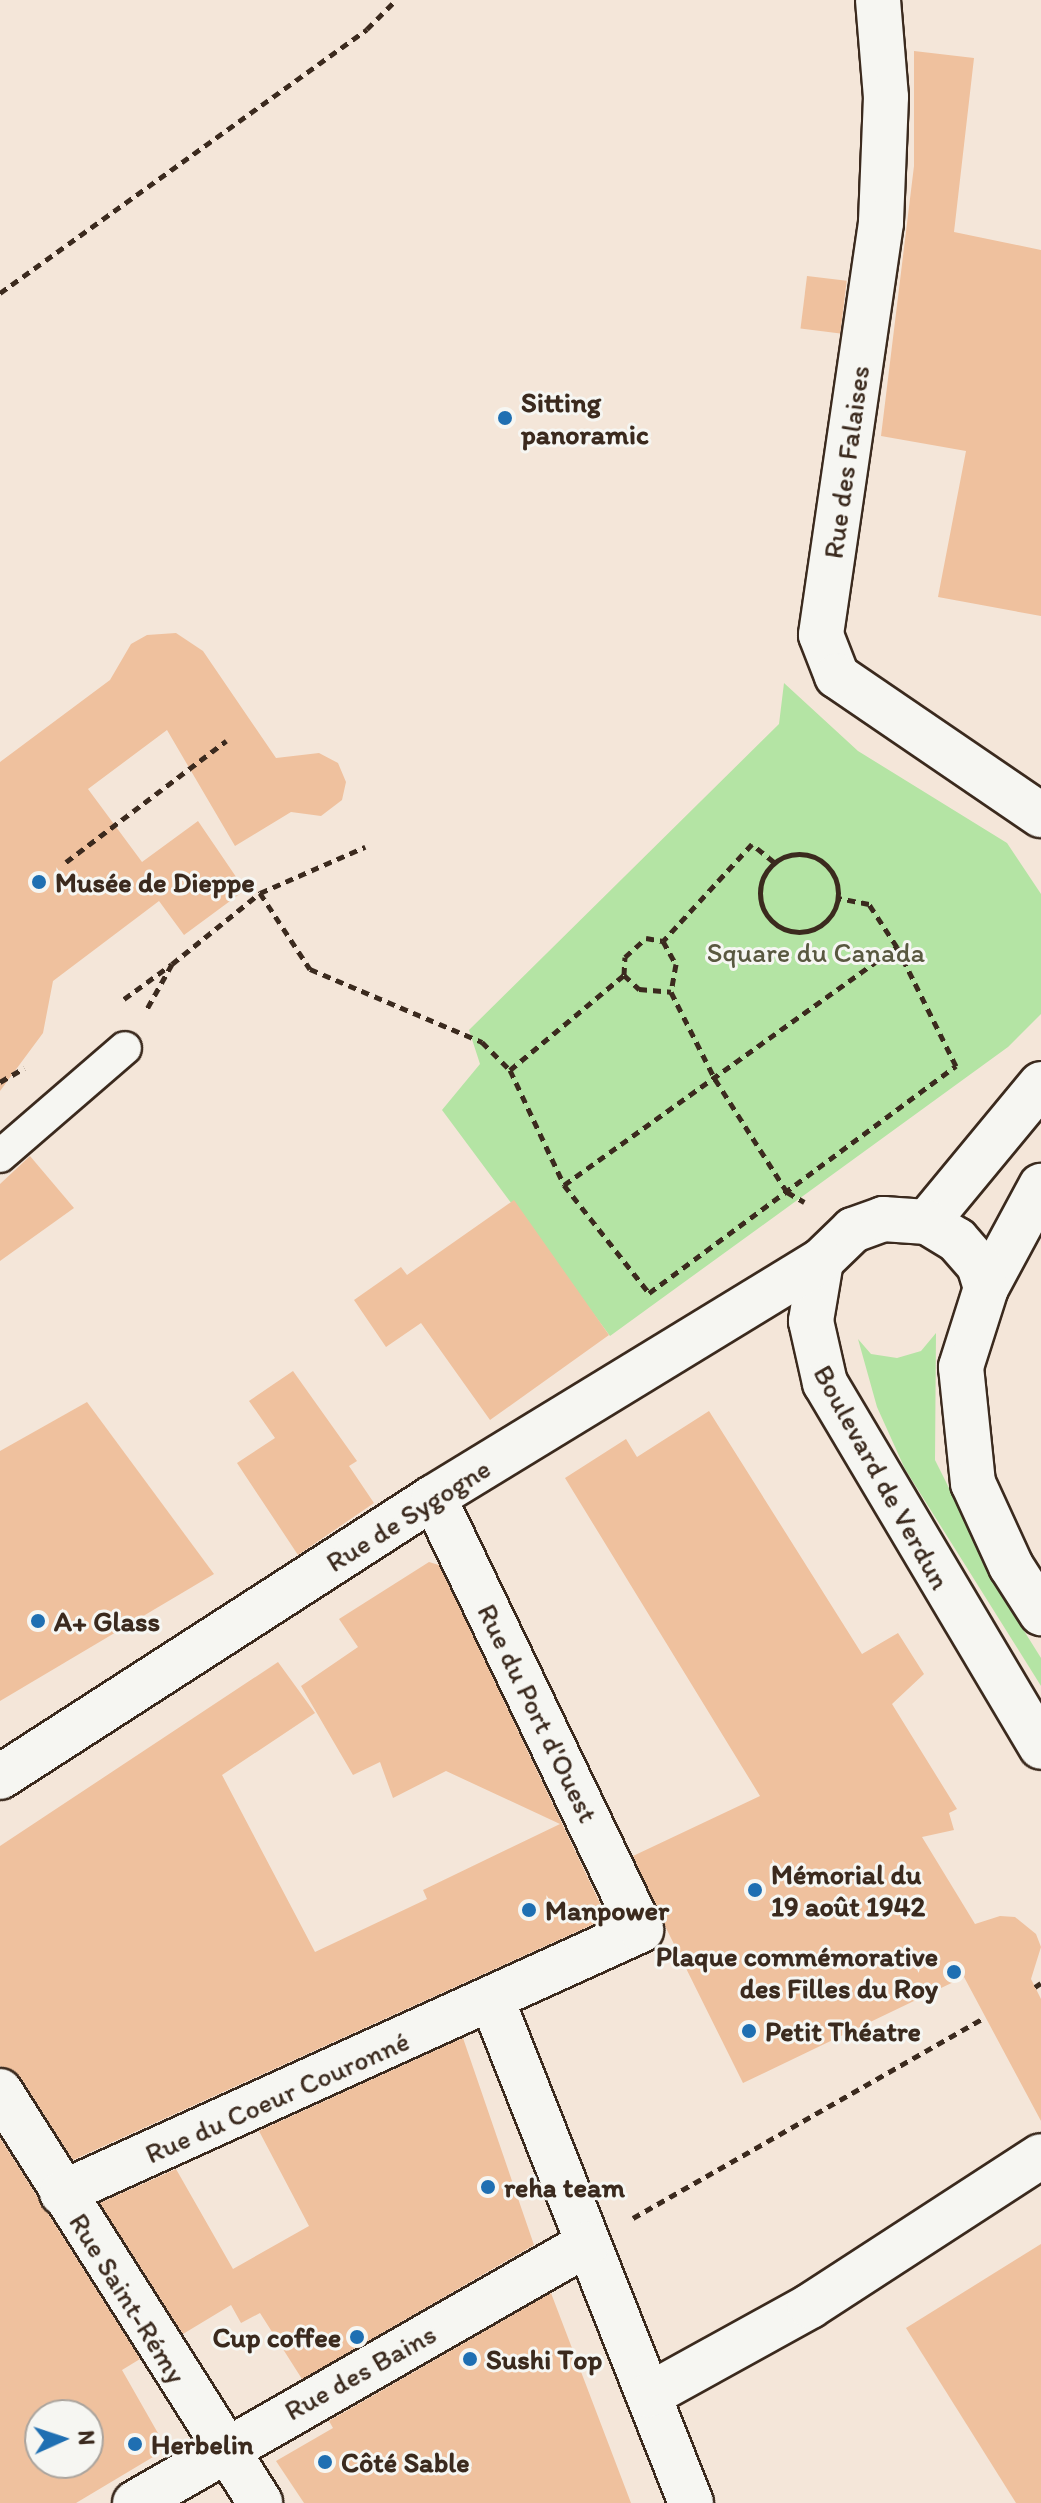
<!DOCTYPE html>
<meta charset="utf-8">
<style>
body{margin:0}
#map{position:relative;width:1041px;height:2503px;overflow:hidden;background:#f4e6d9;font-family:Itim,sans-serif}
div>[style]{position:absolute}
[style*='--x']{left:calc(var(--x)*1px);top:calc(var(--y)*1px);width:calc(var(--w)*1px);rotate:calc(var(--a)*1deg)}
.green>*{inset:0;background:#b4e4a4}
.building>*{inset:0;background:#efc19e;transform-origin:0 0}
.path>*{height:5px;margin-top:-2.5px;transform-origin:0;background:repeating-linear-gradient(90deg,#3b2a1e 0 8px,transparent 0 14px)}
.path>.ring{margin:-2.5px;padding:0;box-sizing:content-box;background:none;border:5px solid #3b2a1e;border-radius:50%}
.roads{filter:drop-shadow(2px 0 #3b2a1e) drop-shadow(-2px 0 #3b2a1e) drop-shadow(0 2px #3b2a1e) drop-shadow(0 -2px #3b2a1e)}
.service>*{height:32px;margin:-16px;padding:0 16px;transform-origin:16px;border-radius:16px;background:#f6f6f2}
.minor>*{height:44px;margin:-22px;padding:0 22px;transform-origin:22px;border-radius:22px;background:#f6f6f2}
.tertiary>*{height:44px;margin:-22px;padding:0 22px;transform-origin:22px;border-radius:22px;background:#f6f6f2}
.dots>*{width:22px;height:22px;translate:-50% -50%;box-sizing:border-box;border:4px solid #f6f6f2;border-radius:50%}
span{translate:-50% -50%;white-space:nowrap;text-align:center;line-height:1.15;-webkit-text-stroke:6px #f6f6f2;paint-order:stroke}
.poi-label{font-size:28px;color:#3b2a1e;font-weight:700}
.left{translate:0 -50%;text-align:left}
.right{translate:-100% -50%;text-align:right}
.street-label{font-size:28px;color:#3b2a1e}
.park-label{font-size:28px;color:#595840}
.north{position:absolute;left:24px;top:2399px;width:80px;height:80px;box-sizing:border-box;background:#f6f6f2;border:2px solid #aba49d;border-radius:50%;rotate:87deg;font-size:22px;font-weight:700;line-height:32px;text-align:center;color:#3b2a1e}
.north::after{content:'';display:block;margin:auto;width:28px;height:36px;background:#1f6fb2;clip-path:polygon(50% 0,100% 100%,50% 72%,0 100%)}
</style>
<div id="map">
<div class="green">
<div style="clip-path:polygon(784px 683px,858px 751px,1007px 843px,1041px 894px,1041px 1014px,1008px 1047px,610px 1336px,442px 1110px,480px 1064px,469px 1030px,779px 724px)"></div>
<div style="clip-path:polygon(936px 1333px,935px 1460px,1006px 1602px,1041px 1658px,1041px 1686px,905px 1469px,877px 1407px,858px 1339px,871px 1354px,897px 1358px,921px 1351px)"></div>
</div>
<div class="building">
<div style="clip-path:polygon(914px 51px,974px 58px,954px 232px,1041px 250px,1041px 616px,938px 597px,966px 451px,881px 436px,914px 166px)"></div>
<div style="left:807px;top:276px;width:40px;height:53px;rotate:7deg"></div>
<div style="clip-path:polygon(176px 633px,203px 651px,276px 758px,319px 753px,338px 763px,346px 782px,342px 800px,321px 816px,291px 812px,235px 846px,167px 730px,88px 789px,142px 862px,198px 821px,245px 890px,184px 935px,159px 901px,53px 981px,43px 1033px,0 1091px,0 762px,110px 680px,131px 644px,147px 635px)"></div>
<div style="clip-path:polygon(30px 1156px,74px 1208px,0 1261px,0 1184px)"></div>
<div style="clip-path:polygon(514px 1200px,609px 1335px,490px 1420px,421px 1323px,386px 1347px,354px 1300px,401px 1267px,407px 1275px)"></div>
<div style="clip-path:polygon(293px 1371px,357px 1461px,349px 1466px,374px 1503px,298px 1555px,237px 1463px,275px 1438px,249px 1401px)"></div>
<div style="clip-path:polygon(87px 1402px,214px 1574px,0 1701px,0 1451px)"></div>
<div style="clip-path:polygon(709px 1411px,862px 1654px,898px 1633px,924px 1674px,892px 1704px,957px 1809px,949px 1813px,954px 1830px,922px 1837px,975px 1924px,1000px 1916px,1015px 1917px,1036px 1934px,1041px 1947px,1031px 1979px,1041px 1999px,1041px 2121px,964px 1977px,743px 2083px,665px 1926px,633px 1856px,760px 1796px,565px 1478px,626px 1439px,637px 1457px)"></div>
<div style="clip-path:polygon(429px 1562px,439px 1565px,607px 1918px,73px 2160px,21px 2078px,0 2066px,0 1846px,278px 1662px,315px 1713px,222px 1775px,315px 1952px,427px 1899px,423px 1890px,560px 1824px,446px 1771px,393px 1798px,380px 1762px,353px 1775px,301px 1686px,358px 1647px,339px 1619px)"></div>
<div style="clip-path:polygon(463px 2038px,534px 2245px,302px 2379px,260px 2313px,241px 2323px,231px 2305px,183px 2334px,100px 2203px,176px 2169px,233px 2269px,309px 2226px,259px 2131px)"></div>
<div style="clip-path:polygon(evenodd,0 2138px,140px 2359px,122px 2370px,159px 2435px,153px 2457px,76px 2503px,0 2503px,0 2138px,40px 2415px,88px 2415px,88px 2463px,40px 2463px,40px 2415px)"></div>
<div style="clip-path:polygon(1041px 2244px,1041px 2503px,1016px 2503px,906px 2328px)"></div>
<div style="clip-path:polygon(551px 2293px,631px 2503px,304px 2503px,276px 2461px,333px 2428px,329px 2421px)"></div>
</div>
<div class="path">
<div style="--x:0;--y:293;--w:452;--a:-35.7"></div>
<div style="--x:367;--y:29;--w:41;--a:-45"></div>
<div class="ring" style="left:760px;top:854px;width:73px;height:73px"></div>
<div style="--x:66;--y:862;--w:201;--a:-37.1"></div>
<div style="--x:774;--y:862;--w:28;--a:-141"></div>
<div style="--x:752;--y:844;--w:132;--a:132.5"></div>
<div style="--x:663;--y:941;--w:26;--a:61"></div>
<div style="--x:676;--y:964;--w:28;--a:100"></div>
<div style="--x:671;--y:992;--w:97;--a:63.2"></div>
<div style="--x:715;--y:1079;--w:134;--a:57.5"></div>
<div style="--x:787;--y:1192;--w:20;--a:30"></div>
<div style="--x:260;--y:893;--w:115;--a:-23.7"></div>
<div style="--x:172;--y:964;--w:113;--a:-38.9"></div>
<div style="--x:260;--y:893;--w:91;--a:56.7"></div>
<div style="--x:310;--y:969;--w:187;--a:23"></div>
<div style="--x:482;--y:1042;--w:40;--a:45"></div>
<div style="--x:510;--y:1070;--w:127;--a:64.8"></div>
<div style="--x:564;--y:1185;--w:137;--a:51.8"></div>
<div style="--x:649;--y:1293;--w:382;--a:-36.5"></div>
<div style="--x:956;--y:1066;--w:133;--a:-116.4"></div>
<div style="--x:897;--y:947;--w:51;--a:-123.1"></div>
<div style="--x:869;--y:904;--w:32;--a:-169"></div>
<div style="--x:624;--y:975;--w:18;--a:-87"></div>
<div style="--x:625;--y:957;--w:28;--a:-42"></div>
<div style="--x:646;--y:938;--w:17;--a:10"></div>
<div style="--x:124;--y:999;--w:59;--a:-36.1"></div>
<div style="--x:172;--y:964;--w:51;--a:119.1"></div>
<div style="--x:510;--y:1070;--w:148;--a:-39.8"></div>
<div style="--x:624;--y:975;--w:21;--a:43"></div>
<div style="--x:639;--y:989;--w:32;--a:5"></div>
<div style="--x:0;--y:1082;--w:28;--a:-30"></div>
<div style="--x:564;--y:1185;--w:409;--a:-35.6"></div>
<div style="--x:1035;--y:1987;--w:7;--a:-34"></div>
<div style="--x:633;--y:2218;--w:405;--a:-29.7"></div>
</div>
<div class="roads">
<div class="service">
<div style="--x:0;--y:1156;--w:165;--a:-40.8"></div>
</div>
<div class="minor">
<div style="--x:878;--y:0;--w:97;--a:85.3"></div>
<div style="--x:886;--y:97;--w:126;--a:92.3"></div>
<div style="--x:881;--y:223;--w:416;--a:98.3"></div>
<div style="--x:821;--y:635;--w:44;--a:68.7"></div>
<div style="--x:837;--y:676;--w:247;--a:34.3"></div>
<div style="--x:492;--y:2000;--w:541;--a:68.41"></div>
<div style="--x:0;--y:2091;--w:487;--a:57.7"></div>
<div style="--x:62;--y:2193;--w:636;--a:-24.43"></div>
<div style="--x:641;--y:1930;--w:480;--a:-115.6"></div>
<div style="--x:649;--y:2395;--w:184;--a:-28.9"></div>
<div style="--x:810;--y:2306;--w:275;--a:-33"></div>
<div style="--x:135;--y:2503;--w:521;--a:-29.81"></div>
</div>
<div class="tertiary">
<div style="--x:927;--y:1222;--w:179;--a:-50.4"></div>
<div style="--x:821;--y:1261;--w:61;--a:99.5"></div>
<div style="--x:811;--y:1321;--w:64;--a:77.3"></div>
<div style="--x:825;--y:1383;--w:423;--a:59.3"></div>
<div style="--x:986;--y:1288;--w:116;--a:-61.7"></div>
<div style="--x:0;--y:1777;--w:516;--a:-32.83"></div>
<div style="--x:434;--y:1497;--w:453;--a:-31.4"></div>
<div style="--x:821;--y:1261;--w:45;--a:-44.1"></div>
<div style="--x:853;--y:1230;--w:32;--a:-20"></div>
<div style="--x:883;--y:1219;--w:44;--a:3.9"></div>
<div style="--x:927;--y:1222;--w:35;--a:31"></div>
<div style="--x:957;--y:1240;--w:33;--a:49"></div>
<div style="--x:979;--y:1265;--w:24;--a:73"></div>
<div style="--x:986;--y:1288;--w:83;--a:107.6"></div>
<div style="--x:961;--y:1367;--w:117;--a:84.1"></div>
<div style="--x:973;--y:1483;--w:91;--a:65.4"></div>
<div style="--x:1011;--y:1566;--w:56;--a:57.4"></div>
</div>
</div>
<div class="dots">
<div style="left:505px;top:418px;background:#1f6fb2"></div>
<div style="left:39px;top:882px;background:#1f6fb2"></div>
<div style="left:38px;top:1621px;background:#1f6fb2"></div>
<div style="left:755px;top:1890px;background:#1f6fb2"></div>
<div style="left:529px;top:1910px;background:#1f6fb2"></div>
<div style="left:954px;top:1972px;background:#1f6fb2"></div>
<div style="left:749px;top:2031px;background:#1f6fb2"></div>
<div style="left:488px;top:2187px;background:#1f6fb2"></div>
<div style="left:357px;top:2337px;background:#1f6fb2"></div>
<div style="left:470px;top:2359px;background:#1f6fb2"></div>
<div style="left:135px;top:2444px;background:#1f6fb2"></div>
<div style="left:325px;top:2462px;background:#1f6fb2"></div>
</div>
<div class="poi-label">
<span class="left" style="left:521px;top:418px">Sitting<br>panoramic</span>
<span class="left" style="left:55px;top:882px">Musée de Dieppe</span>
<span class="left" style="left:54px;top:1621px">A+ Glass</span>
<span class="left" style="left:771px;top:1890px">Mémorial du<br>19 août 1942</span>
<span class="left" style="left:545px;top:1910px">Manpower</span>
<span class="right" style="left:938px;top:1972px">Plaque commémorative<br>des Filles du Roy</span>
<span class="left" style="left:765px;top:2031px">Petit Théatre</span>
<span class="left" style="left:504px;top:2187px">reha team</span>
<span class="right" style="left:341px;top:2337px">Cup coffee</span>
<span class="left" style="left:486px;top:2359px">Sushi Top</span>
<span class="left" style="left:151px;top:2444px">Herbelin</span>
<span class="left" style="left:341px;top:2462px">Côté Sable</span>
</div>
<div class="street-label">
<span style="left:846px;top:462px;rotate:-82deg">Rue des Falaises</span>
<span style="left:882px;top:1477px;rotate:61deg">Boulevard de Verdun</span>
<span style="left:408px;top:1515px;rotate:-32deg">Rue de Sygogne</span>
<span style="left:538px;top:1713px;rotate:64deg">Rue du Port d'Ouest</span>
<span style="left:277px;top:2097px;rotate:-24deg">Rue du Coeur Couronné</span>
<span style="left:128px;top:2298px;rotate:58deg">Rue Saint-Rémy</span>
<span style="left:360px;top:2372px;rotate:-29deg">Rue des Bains</span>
</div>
<div class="park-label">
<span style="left:816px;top:952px">Square du Canada</span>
</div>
<div class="north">N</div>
</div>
